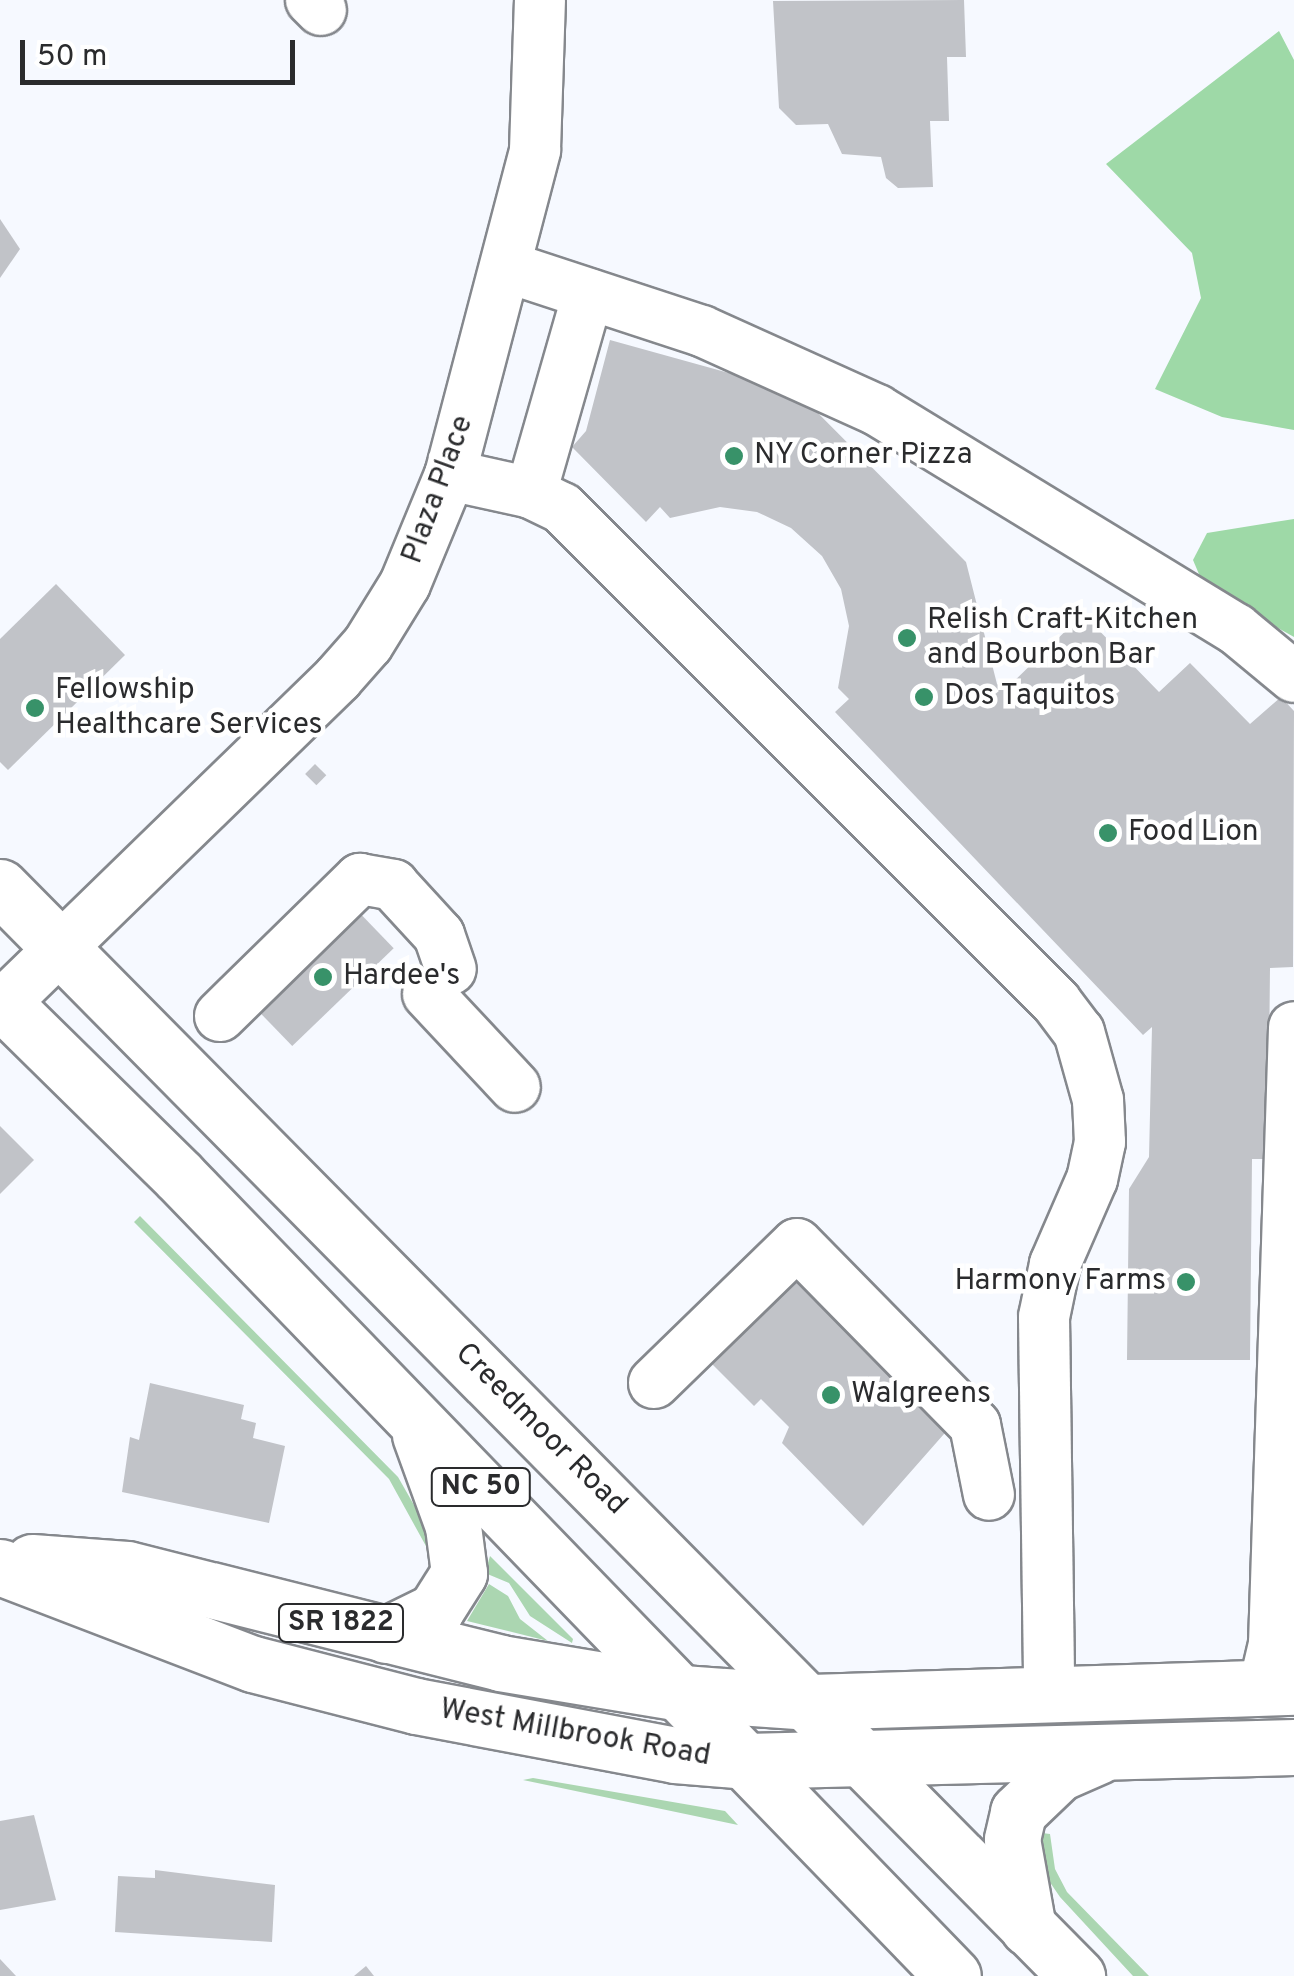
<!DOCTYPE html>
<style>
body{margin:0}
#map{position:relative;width:1294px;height:1976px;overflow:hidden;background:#f6f9ff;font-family:Overpass,sans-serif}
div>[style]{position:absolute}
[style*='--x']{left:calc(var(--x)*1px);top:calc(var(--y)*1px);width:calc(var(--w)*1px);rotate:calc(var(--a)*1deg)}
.green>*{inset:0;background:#abd6b1}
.forest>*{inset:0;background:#9ed9a7}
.building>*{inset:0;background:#c1c3c8;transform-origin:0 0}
.roads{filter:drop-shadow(2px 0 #85888d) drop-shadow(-2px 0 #85888d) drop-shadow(0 2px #85888d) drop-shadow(0 -2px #85888d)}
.minor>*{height:50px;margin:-25px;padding:0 25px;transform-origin:25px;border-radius:25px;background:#fff}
.major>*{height:55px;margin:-27.5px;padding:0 27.5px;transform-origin:27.5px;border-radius:27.5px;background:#fff}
.dots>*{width:28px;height:28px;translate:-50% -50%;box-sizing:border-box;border:5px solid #fff;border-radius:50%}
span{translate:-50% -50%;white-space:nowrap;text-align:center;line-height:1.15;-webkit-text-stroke:9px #fff;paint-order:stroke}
.shield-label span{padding:2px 8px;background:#fff;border:2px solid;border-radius:8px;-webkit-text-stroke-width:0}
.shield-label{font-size:28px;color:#2a2b2d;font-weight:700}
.poi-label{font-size:30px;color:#2a2b2d}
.left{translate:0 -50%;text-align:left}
.right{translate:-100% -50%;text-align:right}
.street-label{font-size:30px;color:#2a2b2d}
.scale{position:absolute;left:20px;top:40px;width:275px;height:45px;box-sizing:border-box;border:5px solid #2a2b2d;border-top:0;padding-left:12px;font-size:30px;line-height:35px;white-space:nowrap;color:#2a2b2d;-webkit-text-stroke:8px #fff;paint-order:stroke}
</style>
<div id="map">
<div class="green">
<div style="clip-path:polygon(120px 967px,342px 1193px,116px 970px)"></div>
<div style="clip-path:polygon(140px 1216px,398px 1477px,426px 1526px,432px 1557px,389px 1479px,134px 1222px)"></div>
<div style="clip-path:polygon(406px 1255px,800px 1654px,407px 1263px)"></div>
<div style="clip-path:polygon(490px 1556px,573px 1639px,572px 1643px,530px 1616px,509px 1583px,485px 1573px)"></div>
<div style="clip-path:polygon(489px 1584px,508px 1596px,520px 1619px,548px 1641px,467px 1621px)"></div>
<div style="clip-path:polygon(533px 1778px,725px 1811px,738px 1825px,523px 1780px)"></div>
<div style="clip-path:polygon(1042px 1833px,1050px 1834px,1055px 1869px,1067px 1892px,1149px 1976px,1133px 1976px,1060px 1897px,1047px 1878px)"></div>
</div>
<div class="forest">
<div style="clip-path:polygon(1279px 31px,1294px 60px,1294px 430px,1222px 417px,1155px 389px,1201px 298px,1192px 253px,1106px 164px)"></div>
<div style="clip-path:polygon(1294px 519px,1294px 637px,1204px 586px,1193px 560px,1207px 533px)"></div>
</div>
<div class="building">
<div style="clip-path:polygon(964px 0,966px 57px,947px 57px,949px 121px,930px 121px,933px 187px,898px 188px,886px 178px,881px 157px,842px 154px,828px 124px,796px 125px,779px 108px,773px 1px)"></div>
<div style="clip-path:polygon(0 219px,20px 249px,0 278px)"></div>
<div style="clip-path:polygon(610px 340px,797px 392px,966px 562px,997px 684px,1005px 690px,1083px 614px,1159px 692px,1190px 663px,1250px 724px,1281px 697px,1294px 711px,1293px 967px,1270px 968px,1268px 1159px,1252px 1159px,1250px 1360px,1127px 1360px,1129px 1189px,1149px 1157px,1152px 1027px,1143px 1035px,835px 712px,849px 699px,838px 688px,849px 626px,841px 589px,822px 556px,791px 528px,757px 512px,720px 507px,670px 518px,660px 507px,646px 522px,572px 447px,586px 431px)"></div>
<div style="clip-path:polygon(56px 584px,125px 655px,8px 770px,0 762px,0 639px)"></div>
<div style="left:315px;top:764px;width:16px;height:14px;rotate:45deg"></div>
<div style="left:352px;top:905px;width:60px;height:141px;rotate:46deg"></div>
<div style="clip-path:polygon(0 1126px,34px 1160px,0 1194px)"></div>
<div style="clip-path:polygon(805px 1270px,951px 1426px,863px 1526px,782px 1443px,789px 1427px,761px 1399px,754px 1406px,709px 1361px)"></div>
<div style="clip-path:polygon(150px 1383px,244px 1405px,241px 1419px,256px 1423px,253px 1438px,285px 1446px,269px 1523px,122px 1492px,130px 1437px,139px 1440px)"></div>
<div style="clip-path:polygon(34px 1815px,56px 1900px,0 1910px,0 1821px)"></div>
<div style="clip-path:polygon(155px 1870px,275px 1885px,272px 1942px,115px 1932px,118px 1876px,155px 1878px)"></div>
<div style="clip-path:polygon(0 1959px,16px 1976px,0 1976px)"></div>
<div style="clip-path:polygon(366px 1966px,374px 1976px,354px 1976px)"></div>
</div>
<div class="roads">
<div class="minor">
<div style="--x:311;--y:0;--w:14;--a:45"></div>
<div style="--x:507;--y:267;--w:205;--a:18.2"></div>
<div style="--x:702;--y:331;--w:192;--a:24.3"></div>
<div style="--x:877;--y:410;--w:421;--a:31.4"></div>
<div style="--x:1236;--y:629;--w:75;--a:39.6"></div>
<div style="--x:450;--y:475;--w:83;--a:12.5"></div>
<div style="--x:531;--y:493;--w:34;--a:26"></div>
<div style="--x:562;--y:508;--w:699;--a:45"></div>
<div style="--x:1056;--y:1002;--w:38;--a:53"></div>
<div style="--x:1079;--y:1032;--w:71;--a:74.4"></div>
<div style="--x:1098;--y:1100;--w:42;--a:87.3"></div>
<div style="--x:1100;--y:1142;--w:38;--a:102"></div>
<div style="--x:1092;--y:1179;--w:93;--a:113.5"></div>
<div style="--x:1055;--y:1264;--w:54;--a:101.7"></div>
<div style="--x:1044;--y:1317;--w:377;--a:89.2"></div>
<div style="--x:531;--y:493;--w:207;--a:-74"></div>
<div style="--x:428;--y:994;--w:127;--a:46.9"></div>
<div style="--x:3;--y:1004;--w:467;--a:-44.2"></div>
<div style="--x:338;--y:678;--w:45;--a:-48.6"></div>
<div style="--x:368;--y:644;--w:70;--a:-58.3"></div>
<div style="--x:405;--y:584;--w:118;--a:-67.6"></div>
<div style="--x:450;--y:475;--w:336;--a:-75.3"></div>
<div style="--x:535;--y:150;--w:150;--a:-88.1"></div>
<div style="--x:220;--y:1016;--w:196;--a:-44.4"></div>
<div style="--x:360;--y:879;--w:34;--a:10"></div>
<div style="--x:393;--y:885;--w:68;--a:47.4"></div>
<div style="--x:439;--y:935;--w:36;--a:71"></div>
<div style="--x:654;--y:1383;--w:199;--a:-44.2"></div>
<div style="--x:797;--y:1244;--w:254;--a:45.5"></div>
<div style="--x:975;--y:1425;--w:71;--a:78.7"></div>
<div style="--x:1264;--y:1687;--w:44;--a:-76.9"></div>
<div style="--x:1274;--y:1644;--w:617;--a:-88.14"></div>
</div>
<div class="major">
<div style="--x:0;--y:887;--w:1532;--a:45.32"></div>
<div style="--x:0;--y:1000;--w:251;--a:44.5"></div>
<div style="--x:179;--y:1176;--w:1113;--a:45.95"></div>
<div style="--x:32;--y:1562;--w:95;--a:4.2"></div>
<div style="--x:127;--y:1569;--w:385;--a:14.1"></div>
<div style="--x:500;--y:1663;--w:184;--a:9.4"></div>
<div style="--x:682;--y:1693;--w:129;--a:4"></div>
<div style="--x:811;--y:1702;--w:483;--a:-1.8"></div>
<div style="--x:0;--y:1567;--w:271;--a:21"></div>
<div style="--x:253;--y:1664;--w:168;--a:14.4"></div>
<div style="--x:416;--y:1706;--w:264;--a:10.7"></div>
<div style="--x:675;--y:1755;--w:72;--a:4.8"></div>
<div style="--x:747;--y:1761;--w:547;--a:-1.47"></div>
<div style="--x:386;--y:1635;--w:55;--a:-26.1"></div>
<div style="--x:435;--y:1611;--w:45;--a:-57.7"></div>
<div style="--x:459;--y:1573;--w:47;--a:-97.3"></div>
<div style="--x:453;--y:1526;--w:97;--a:-109.9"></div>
<div style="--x:1028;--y:1928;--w:90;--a:-100.2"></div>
<div style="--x:1012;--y:1839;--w:28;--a:-77"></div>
<div style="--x:1018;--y:1812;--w:57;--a:-43.6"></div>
<div style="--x:1059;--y:1773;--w:43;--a:-23.6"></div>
</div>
</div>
<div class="dots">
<div style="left:734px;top:456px;background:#389269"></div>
<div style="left:907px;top:638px;background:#389269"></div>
<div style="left:924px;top:697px;background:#389269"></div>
<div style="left:35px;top:708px;background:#389269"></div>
<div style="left:1108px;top:833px;background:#389269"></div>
<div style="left:323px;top:977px;background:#389269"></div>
<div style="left:1186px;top:1282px;background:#389269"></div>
<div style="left:831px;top:1395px;background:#389269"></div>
</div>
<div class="shield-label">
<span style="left:481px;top:1487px">NC 50</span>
<span style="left:341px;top:1623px">SR 1822</span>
</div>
<div class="poi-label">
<span class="left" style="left:754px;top:456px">NY Corner Pizza</span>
<span class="left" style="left:927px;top:638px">Relish Craft-Kitchen<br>and Bourbon Bar</span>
<span class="left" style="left:55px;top:708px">Fellowship<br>Healthcare Services</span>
<span class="left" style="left:944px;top:697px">Dos Taquitos</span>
<span class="left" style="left:1128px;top:833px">Food Lion</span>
<span class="left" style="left:343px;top:977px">Hardee's</span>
<span class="right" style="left:1166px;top:1282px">Harmony Farms</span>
<span class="left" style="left:851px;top:1395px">Walgreens</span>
</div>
<div class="street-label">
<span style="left:439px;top:490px;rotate:-70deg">Plaza Place</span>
<span style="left:540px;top:1430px;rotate:45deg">Creedmoor Road</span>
<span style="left:575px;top:1734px;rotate:10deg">West Millbrook Road</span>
</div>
<div class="scale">50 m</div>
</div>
